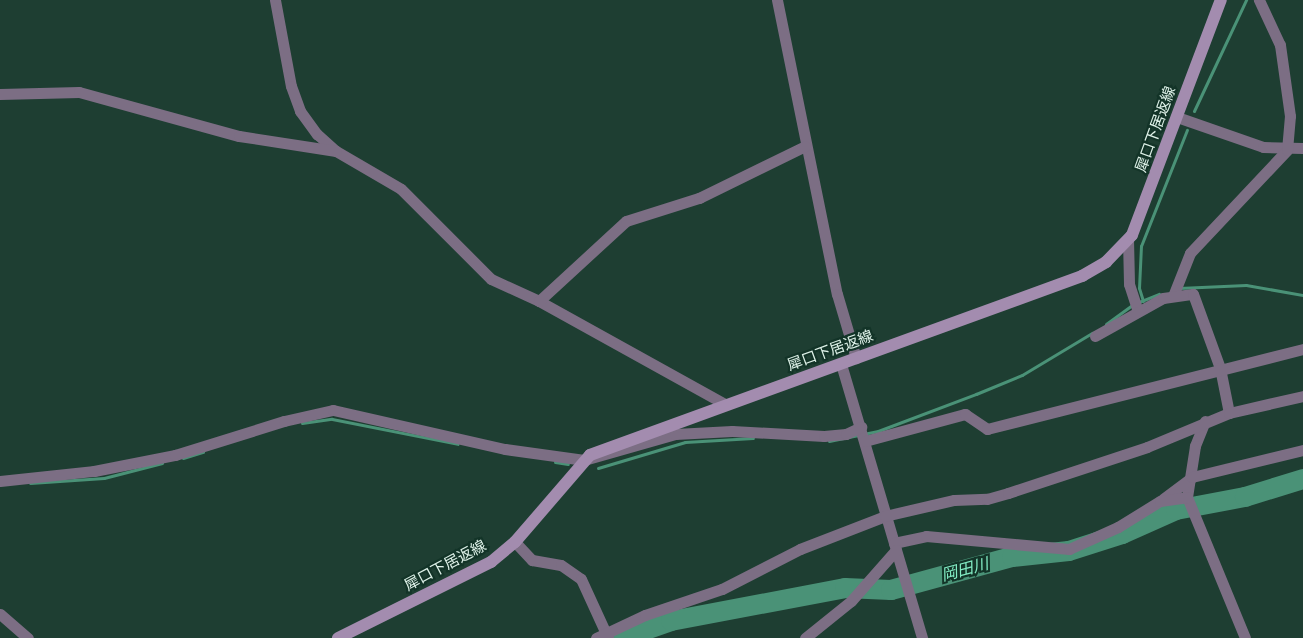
<!DOCTYPE html>
<meta charset="utf-8">
<style>
body{margin:0}
#map{position:relative;width:1303px;height:638px;overflow:hidden;background:#1e3e32;font-family:Montserrat,"Noto Sans JP",sans-serif}
div>[style]{position:absolute}
[style*='--x']{left:calc(var(--x)*1px);top:calc(var(--y)*1px);width:calc(var(--w)*1px);rotate:calc(var(--a)*1deg)}
.stream>*{height:3px;margin:-1.5px;padding:0 1.5px;transform-origin:1.5px;border-radius:1.5px;background:#4a9277}
.river>*{height:20px;margin:-10px;padding:0 10px;transform-origin:10px;border-radius:10px;background:#4a9277}
.minor>*{height:11px;margin:-5.5px;padding:0 5.5px;transform-origin:5.5px;border-radius:5.5px;background:#7c6e84}
.secondary>*{height:12px;margin:-6px;padding:0 6px;transform-origin:6px;border-radius:6px;background:#a38caf}
span{translate:-50% -50%;white-space:nowrap;text-align:center;line-height:1.15;-webkit-text-stroke:4.5px #133428;paint-order:stroke}
.street-label{font-size:15px;color:#dff2e9}
.water-label{font-size:16px;color:#83ecc4;font-style:italic}
</style>
<div id="map">
<div class="stream">
<div style="--x:1194;--y:111;--w:123;--a:-64.9"></div>
<div style="--x:1179;--y:288;--w:67;--a:-2.6"></div>
<div style="--x:1246;--y:285;--w:58;--a:10"></div>
<div style="--x:1143;--y:301;--w:14;--a:-107"></div>
<div style="--x:1139;--y:288;--w:42;--a:-87.3"></div>
<div style="--x:1141;--y:246;--w:125;--a:-68.4"></div>
<div style="--x:1106;--y:324;--w:34;--a:-36"></div>
<div style="--x:1134;--y:304;--w:27;--a:-22"></div>
<div style="--x:302;--y:423;--w:30;--a:-8"></div>
<div style="--x:332;--y:419;--w:128;--a:11.2"></div>
<div style="--x:829;--y:441;--w:50;--a:-11.5"></div>
<div style="--x:878;--y:431;--w:105;--a:-20.7"></div>
<div style="--x:976;--y:394;--w:50;--a:-22.4"></div>
<div style="--x:1022;--y:375;--w:82;--a:-31"></div>
<div style="--x:183;--y:458;--w:21;--a:-17"></div>
<div style="--x:555;--y:462;--w:13;--a:9"></div>
<div style="--x:598;--y:468;--w:91;--a:-16.6"></div>
<div style="--x:685;--y:442;--w:68;--a:-3.4"></div>
<div style="--x:30;--y:483;--w:74;--a:-3.9"></div>
<div style="--x:104;--y:478;--w:60;--a:-14.5"></div>
</div>
<div class="river">
<div style="--x:623;--y:638;--w:51;--a:-19.5"></div>
<div style="--x:671;--y:621;--w:177;--a:-10.7"></div>
<div style="--x:845;--y:588;--w:46;--a:2.5"></div>
<div style="--x:891;--y:590;--w:125;--a:-15.3"></div>
<div style="--x:1012;--y:557;--w:57;--a:-6"></div>
<div style="--x:1069;--y:551;--w:56;--a:-17.8"></div>
<div style="--x:1122;--y:534;--w:59;--a:-24"></div>
<div style="--x:1176;--y:510;--w:70;--a:-10.7"></div>
<div style="--x:1245;--y:497;--w:61;--a:-17.2"></div>
</div>
<div class="minor">
<div style="--x:275;--y:0;--w:87;--a:79.5"></div>
<div style="--x:291;--y:86;--w:27;--a:70"></div>
<div style="--x:300;--y:111;--w:29;--a:54"></div>
<div style="--x:317;--y:134;--w:25;--a:42"></div>
<div style="--x:336;--y:151;--w:75;--a:30.3"></div>
<div style="--x:401;--y:189;--w:127;--a:45"></div>
<div style="--x:491;--y:279;--w:53;--a:24.6"></div>
<div style="--x:539;--y:301;--w:213;--a:29"></div>
<div style="--x:777;--y:0;--w:300;--a:78.5"></div>
<div style="--x:837;--y:294;--w:67;--a:73.5"></div>
<div style="--x:0;--y:94;--w:79;--a:-1.5"></div>
<div style="--x:79;--y:92;--w:166;--a:15.4"></div>
<div style="--x:239;--y:136;--w:98;--a:8.8"></div>
<div style="--x:1177;--y:117;--w:91;--a:19.2"></div>
<div style="--x:1263;--y:147;--w:40;--a:1.4"></div>
<div style="--x:1128;--y:239;--w:45;--a:88.7"></div>
<div style="--x:1129;--y:284;--w:26;--a:72"></div>
<div style="--x:1173;--y:296;--w:46;--a:-68.4"></div>
<div style="--x:1190;--y:253;--w:141;--a:-46.7"></div>
<div style="--x:1287;--y:150;--w:34;--a:-85"></div>
<div style="--x:1290;--y:116;--w:72;--a:-98"></div>
<div style="--x:1280;--y:45;--w:50;--a:-115"></div>
<div style="--x:539;--y:301;--w:118;--a:-42.6"></div>
<div style="--x:626;--y:221;--w:77;--a:-17.5"></div>
<div style="--x:699;--y:198;--w:118;--a:-26.1"></div>
<div style="--x:1095;--y:336;--w:78;--a:-29.2"></div>
<div style="--x:1163;--y:298;--w:30;--a:-8"></div>
<div style="--x:1193;--y:294;--w:79;--a:70"></div>
<div style="--x:1220;--y:368;--w:46;--a:78.7"></div>
<div style="--x:841;--y:364;--w:286;--a:73.5"></div>
<div style="--x:1205;--y:421;--w:27;--a:112"></div>
<div style="--x:1195;--y:446;--w:52;--a:98.9"></div>
<div style="--x:1187;--y:497;--w:152;--a:67.6"></div>
<div style="--x:865;--y:441;--w:104;--a:-15.1"></div>
<div style="--x:965;--y:414;--w:27;--a:34"></div>
<div style="--x:987;--y:429;--w:326;--a:-14.2"></div>
<div style="--x:0;--y:481;--w:95;--a:-6.1"></div>
<div style="--x:94;--y:471;--w:83;--a:-11.2"></div>
<div style="--x:175;--y:455;--w:114;--a:-17.3"></div>
<div style="--x:284;--y:421;--w:50;--a:-12.7"></div>
<div style="--x:333;--y:410;--w:176;--a:12.8"></div>
<div style="--x:505;--y:449;--w:80;--a:7.9"></div>
<div style="--x:584;--y:460;--w:95;--a:-15.9"></div>
<div style="--x:675;--y:434;--w:57;--a:-3"></div>
<div style="--x:732;--y:431;--w:92;--a:3.1"></div>
<div style="--x:824;--y:436;--w:22;--a:-5"></div>
<div style="--x:846;--y:434;--w:17;--a:-25"></div>
<div style="--x:1163;--y:499;--w:36;--a:-37"></div>
<div style="--x:1192;--y:477;--w:114;--a:-13.7"></div>
<div style="--x:515;--y:542;--w:25;--a:47"></div>
<div style="--x:532;--y:560;--w:29;--a:10"></div>
<div style="--x:561;--y:565;--w:24;--a:35"></div>
<div style="--x:581;--y:579;--w:65;--a:65.4"></div>
<div style="--x:894;--y:543;--w:33;--a:-12"></div>
<div style="--x:926;--y:536;--w:144;--a:5.2"></div>
<div style="--x:1069;--y:549;--w:54;--a:-24.2"></div>
<div style="--x:1118;--y:527;--w:49;--a:-31.8"></div>
<div style="--x:1160;--y:501;--w:27;--a:-8"></div>
<div style="--x:0;--y:614;--w:37;--a:41"></div>
<div style="--x:596;--y:638;--w:54;--a:-25.1"></div>
<div style="--x:645;--y:615;--w:81;--a:-18.7"></div>
<div style="--x:722;--y:589;--w:88;--a:-27.1"></div>
<div style="--x:800;--y:549;--w:91;--a:-21.2"></div>
<div style="--x:885;--y:516;--w:71;--a:-13.1"></div>
<div style="--x:954;--y:500;--w:33;--a:-2"></div>
<div style="--x:987;--y:499;--w:22;--a:-16"></div>
<div style="--x:1008;--y:493;--w:146;--a:-18.3"></div>
<div style="--x:1147;--y:447;--w:89;--a:-22.5"></div>
<div style="--x:1229;--y:413;--w:76;--a:-12.9"></div>
<div style="--x:805;--y:638;--w:59;--a:-38.8"></div>
<div style="--x:851;--y:601;--w:68;--a:-48.6"></div>
</div>
<div class="secondary">
<div style="--x:338;--y:638;--w:171;--a:-26.4"></div>
<div style="--x:491;--y:562;--w:31;--a:-40"></div>
<div style="--x:515;--y:542;--w:115;--a:-49.2"></div>
<div style="--x:590;--y:455;--w:524;--a:-19.99"></div>
<div style="--x:1082;--y:276;--w:28;--a:-30"></div>
<div style="--x:1106;--y:262;--w:37;--a:-46"></div>
<div style="--x:1132;--y:235;--w:251;--a:-69.3"></div>
</div>
<div class="street-label">
<span style="left:1155px;top:129px;rotate:-70deg">犀口下居返線</span>
<span style="left:830px;top:350px;rotate:-20deg">犀口下居返線</span>
<span style="left:445px;top:565px;rotate:-28deg">犀口下居返線</span>
</div>
<div class="water-label">
<span style="left:965px;top:570px;rotate:-15deg">岡田川</span>
</div>
</div>
